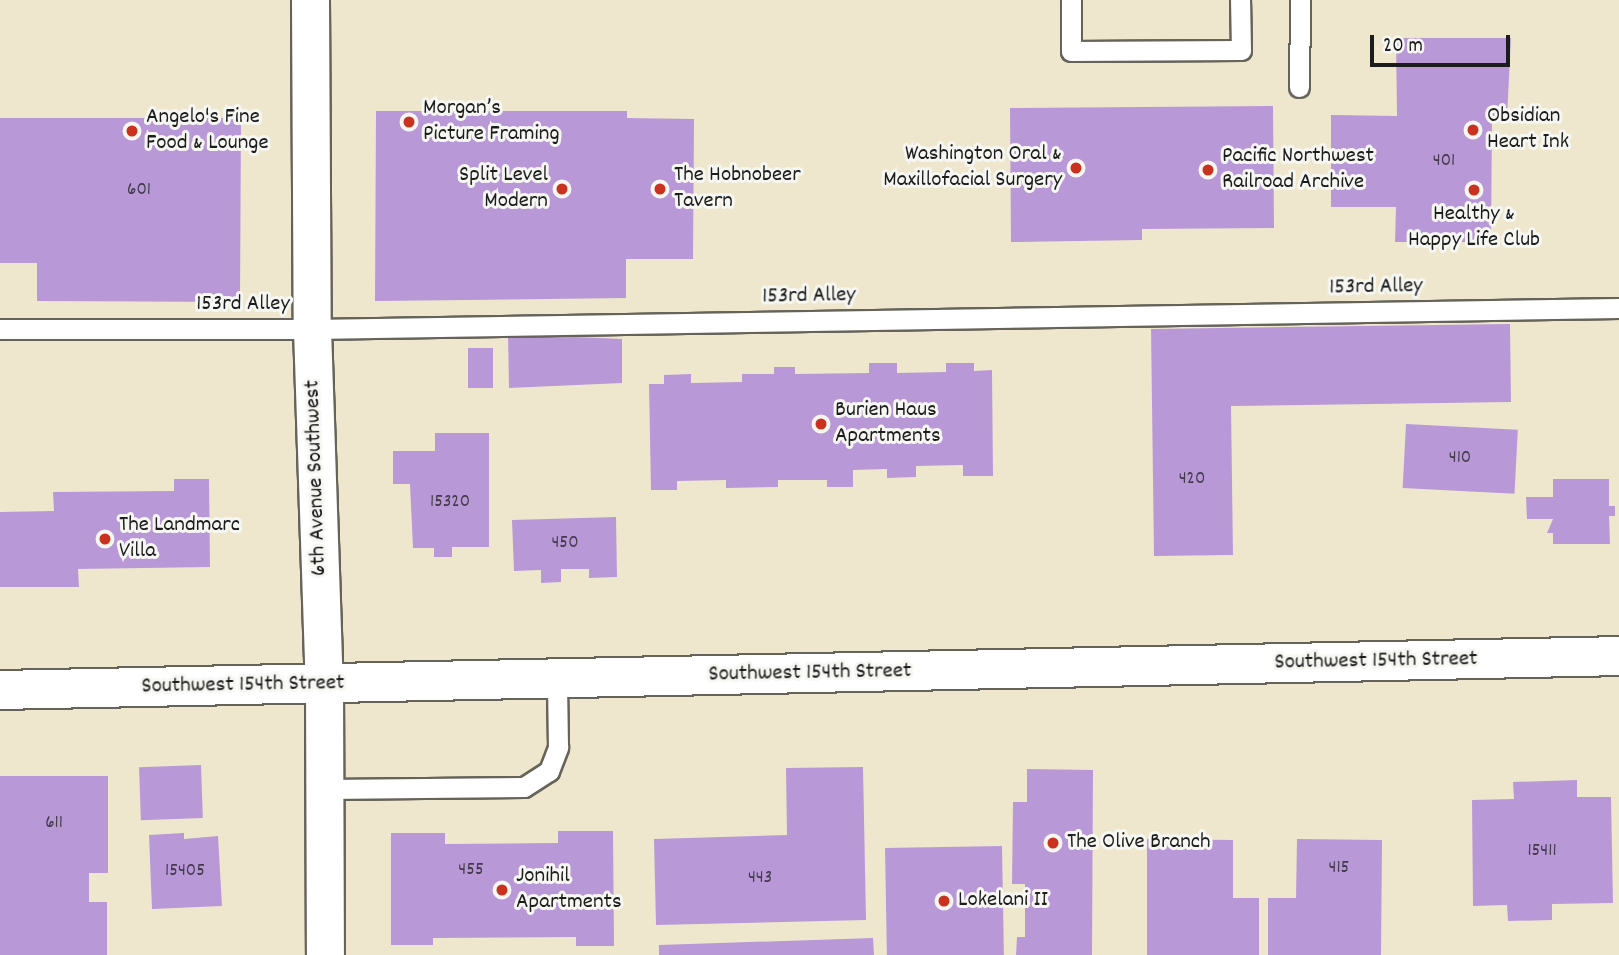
<!DOCTYPE html>
<meta charset="utf-8">
<style>
body{margin:0}
#map{position:relative;width:1619px;height:955px;overflow:hidden;background:#eee7ce;font-family:Dekko,sans-serif}
div>[style]{position:absolute}
[style*='--x']{left:calc(var(--x)*1px);top:calc(var(--y)*1px);width:calc(var(--w)*1px);rotate:calc(var(--a)*1deg)}
.building>*{inset:0;background:#b998d7;transform-origin:0 0}
.roads{filter:drop-shadow(2px 0 #66635a) drop-shadow(-2px 0 #66635a) drop-shadow(0 2px #66635a) drop-shadow(0 -2px #66635a)}
.lane>*{height:19px;margin:-9.5px;padding:0 9.5px;transform-origin:9.5px;border-radius:9.5px;background:#fff}
.street>*{height:37px;margin:-18.5px;padding:0 18.5px;transform-origin:18.5px;border-radius:18.5px;background:#fff}
.secondary>*{height:38px;margin:-19px;padding:0 19px;transform-origin:19px;border-radius:19px;background:#fff}
.dots>*{width:19px;height:19px;translate:-50% -50%;box-sizing:border-box;border:4px solid #f6f6f2;border-radius:50%}
span{translate:-50% -50%;white-space:nowrap;text-align:center;line-height:1.15;-webkit-text-stroke:6px #f6f6f2;paint-order:stroke}
.number-label{font-size:19px;color:#433b4b}
.number-label span{-webkit-text-stroke-width:0}
.poi-label{font-size:23px;color:#1c1c1c}
.left{translate:0 -50%;text-align:left}
.right{translate:-100% -50%;text-align:right}
.street-label{font-size:23px;color:#1c1c1c}
.scale{position:absolute;left:1370px;top:35px;width:140px;height:32px;box-sizing:border-box;border:4px solid #1c1c1c;border-top:0;padding-left:9px;font-size:21px;line-height:24px;white-space:nowrap;color:#1c1c1c;-webkit-text-stroke:5px #f6f6f2;paint-order:stroke}
</style>
<div id="map">
<div class="building">
<div style="clip-path:polygon(1396px 38px,1511px 38px,1507px 117px,1492px 117px,1491px 242px,1395px 242px,1396px 207px,1331px 207px,1331px 115px,1397px 116px)"></div>
<div style="clip-path:polygon(1273px 106px,1274px 228px,1142px 229px,1142px 240px,1011px 242px,1010px 108px)"></div>
<div style="clip-path:polygon(376px 111px,627px 111px,627px 118px,694px 119px,693px 259px,626px 259px,626px 298px,375px 301px)"></div>
<div style="clip-path:polygon(0 118px,241px 118px,240px 302px,37px 301px,37px 263px,0 263px)"></div>
<div style="clip-path:polygon(1510px 324px,1511px 402px,1231px 406px,1233px 555px,1154px 556px,1151px 329px)"></div>
<div style="clip-path:polygon(508px 334px,622px 339px,622px 383px,509px 388px)"></div>
<div style="left:468px;top:348px;width:25px;height:40px"></div>
<div style="clip-path:polygon(869px 363px,897px 363px,897px 373px,946px 372px,946px 363px,974px 363px,974px 371px,992px 370px,993px 476px,963px 476px,963px 465px,916px 466px,916px 477px,887px 478px,887px 469px,853px 470px,853px 487px,827px 487px,827px 480px,778px 480px,778px 487px,726px 488px,726px 480px,677px 481px,677px 490px,651px 490px,649px 384px,664px 384px,664px 375px,691px 374px,691px 383px,742px 382px,742px 374px,774px 374px,774px 367px,795px 367px,795px 374px,869px 373px)"></div>
<div style="left:1406px;top:424px;width:112px;height:64px;rotate:3deg"></div>
<div style="clip-path:polygon(435px 433px,489px 433px,489px 547px,452px 547px,452px 557px,434px 557px,434px 548px,413px 548px,410px 484px,393px 484px,393px 451px,435px 451px)"></div>
<div style="clip-path:polygon(174px 479px,209px 479px,210px 567px,78px 569px,79px 587px,0 587px,0 512px,54px 511px,53px 492px,174px 491px)"></div>
<div style="clip-path:polygon(1553px 479px,1609px 479px,1609px 506px,1615px 506px,1615px 516px,1609px 516px,1610px 544px,1553px 544px,1553px 533px,1547px 533px,1553px 519px,1527px 519px,1526px 497px,1553px 497px)"></div>
<div style="clip-path:polygon(616px 517px,617px 577px,589px 578px,589px 569px,561px 569px,561px 582px,541px 583px,541px 570px,514px 571px,512px 520px)"></div>
<div style="left:201px;top:765px;width:53px;height:62px;rotate:88deg"></div>
<div style="clip-path:polygon(863px 767px,866px 920px,656px 925px,654px 839px,787px 835px,786px 768px)"></div>
<div style="clip-path:polygon(1027px 769px,1093px 770px,1092px 955px,1016px 955px,1017px 937px,1025px 937px,1025px 884px,1012px 884px,1013px 802px,1027px 802px)"></div>
<div style="clip-path:polygon(0 776px,108px 776px,108px 873px,89px 873px,89px 902px,107px 902px,107px 955px,0 955px)"></div>
<div style="clip-path:polygon(1577px 780px,1577px 797px,1611px 797px,1613px 903px,1552px 904px,1552px 920px,1508px 921px,1507px 905px,1473px 906px,1472px 800px,1514px 799px,1513px 782px)"></div>
<div style="clip-path:polygon(558px 831px,613px 831px,614px 946px,576px 946px,576px 937px,433px 938px,433px 945px,391px 945px,391px 833px,445px 833px,445px 844px,558px 843px)"></div>
<div style="clip-path:polygon(184px 833px,184px 839px,218px 836px,222px 906px,152px 909px,149px 835px)"></div>
<div style="clip-path:polygon(1147px 839px,1233px 840px,1233px 898px,1259px 898px,1259px 955px,1147px 955px)"></div>
<div style="clip-path:polygon(1297px 839px,1382px 840px,1381px 955px,1268px 955px,1268px 898px,1296px 898px)"></div>
<div style="left:1002px;top:846px;width:109px;height:117px;rotate:89deg"></div>
<div style="clip-path:polygon(873px 938px,874px 955px,659px 955px,659px 945px)"></div>
</div>
<div class="roads">
<div class="lane">
<div style="--x:1071;--y:0;--w:51;--a:90"></div>
<div style="--x:1071;--y:51;--w:170;--a:-0.3"></div>
<div style="--x:1241;--y:50;--w:50;--a:-91.1"></div>
<div style="--x:1299;--y:87;--w:87;--a:-89.3"></div>
<div style="--x:0;--y:329;--w:312;--a:0"></div>
<div style="--x:312;--y:329;--w:1307;--a:-0.92"></div>
<div style="--x:325;--y:789;--w:199;--a:-0.6"></div>
<div style="--x:524;--y:787;--w:30;--a:-33"></div>
<div style="--x:549;--y:771;--w:26;--a:-69"></div>
<div style="--x:558;--y:747;--w:67;--a:-90.9"></div>
</div>
<div class="street">
<div style="--x:310;--y:0;--w:329;--a:89.7"></div>
<div style="--x:312;--y:329;--w:356;--a:88.1"></div>
<div style="--x:324;--y:685;--w:270;--a:89.8"></div>
</div>
<div class="secondary">
<div style="--x:0;--y:690;--w:1619;--a:-1.2"></div>
</div>
</div>
<div class="dots">
<div style="left:409px;top:122px;background:#c8321e"></div>
<div style="left:1473px;top:130px;background:#c8321e"></div>
<div style="left:132px;top:131px;background:#c8321e"></div>
<div style="left:1076px;top:168px;background:#c8321e"></div>
<div style="left:1208px;top:170px;background:#c8321e"></div>
<div style="left:562px;top:189px;background:#c8321e"></div>
<div style="left:660px;top:189px;background:#c8321e"></div>
<div style="left:1474px;top:190px;background:#c8321e"></div>
<div style="left:821px;top:424px;background:#c8321e"></div>
<div style="left:105px;top:539px;background:#c8321e"></div>
<div style="left:1053px;top:843px;background:#c8321e"></div>
<div style="left:502px;top:890px;background:#c8321e"></div>
<div style="left:944px;top:901px;background:#c8321e"></div>
</div>
<div class="number-label">
<span style="left:1444px;top:162px">401</span>
<span style="left:139px;top:191px">601</span>
<span style="left:1460px;top:459px">410</span>
<span style="left:1192px;top:480px">420</span>
<span style="left:450px;top:503px">15320</span>
<span style="left:565px;top:544px">450</span>
<span style="left:54px;top:824px">611</span>
<span style="left:1542px;top:852px">15411</span>
<span style="left:1339px;top:869px">415</span>
<span style="left:471px;top:871px">455</span>
<span style="left:185px;top:872px">15405</span>
<span style="left:760px;top:879px">443</span>
</div>
<div class="poi-label">
<span class="left" style="left:423px;top:122px">Morgan’s<br>Picture Framing</span>
<span class="left" style="left:1487px;top:130px">Obsidian<br>Heart Ink</span>
<span class="left" style="left:146px;top:131px">Angelo's Fine<br>Food &amp; Lounge</span>
<span class="right" style="left:1062px;top:168px">Washington Oral &amp;<br>Maxillofacial Surgery</span>
<span class="left" style="left:1222px;top:170px">Pacific Northwest<br>Railroad Archive</span>
<span class="right" style="left:548px;top:189px">Split Level<br>Modern</span>
<span class="left" style="left:674px;top:189px">The Hobnobeer<br>Tavern</span>
<span style="left:1474px;top:228px">Healthy &amp;<br>Happy Life Club</span>
<span class="left" style="left:835px;top:424px">Burien Haus<br>Apartments</span>
<span class="left" style="left:119px;top:539px">The Landmarc<br>Villa</span>
<span class="left" style="left:1067px;top:843px">The Olive Branch</span>
<span class="left" style="left:516px;top:890px">Jonihil<br>Apartments</span>
<span class="left" style="left:958px;top:901px">Lokelani II</span>
</div>
<div class="street-label">
<span style="left:1376px;top:288px;rotate:-1deg">153rd Alley</span>
<span style="left:809px;top:297px;rotate:-1deg">153rd Alley</span>
<span style="left:243px;top:305px">153rd Alley</span>
<span style="left:317px;top:478px;rotate:-92deg">6th Avenue Southwest</span>
<span style="left:1376px;top:662px;rotate:-1deg">Southwest 154th Street</span>
<span style="left:810px;top:674px;rotate:-1deg">Southwest 154th Street</span>
<span style="left:243px;top:686px;rotate:-1deg">Southwest 154th Street</span>
</div>
<div class="scale">20 m</div>
</div>
